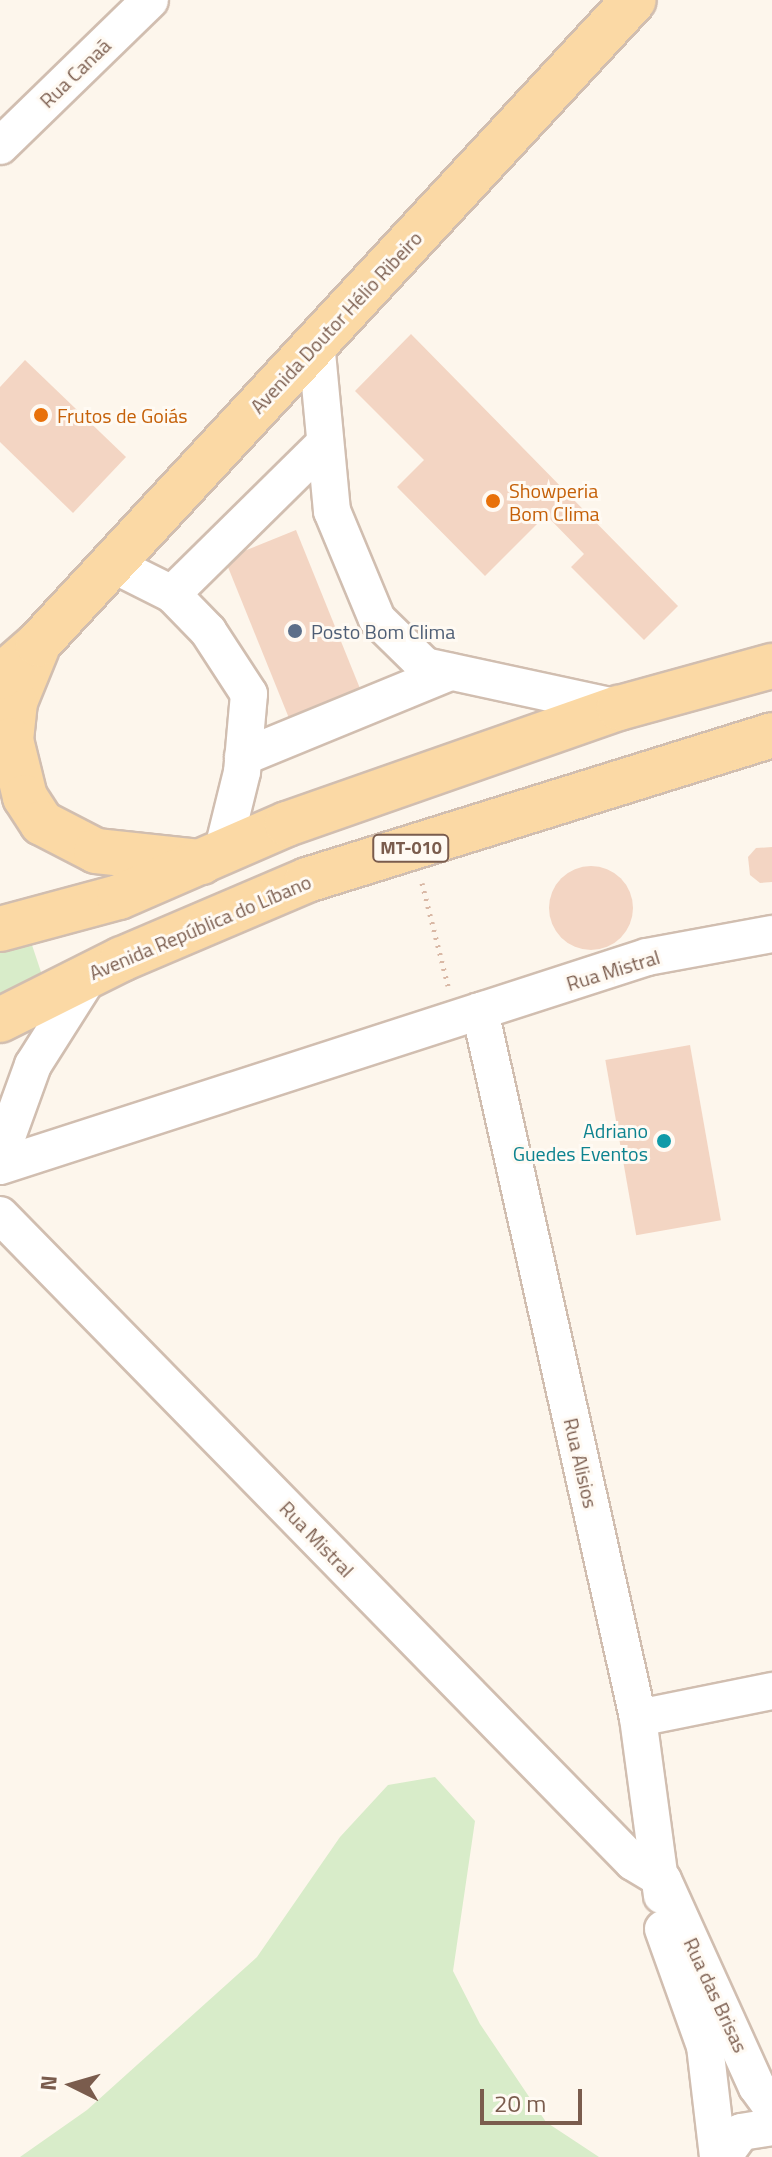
<!DOCTYPE html>
<meta charset="utf-8">
<style>
body{margin:0}
#map{position:relative;width:772px;height:2157px;overflow:hidden;background:#fdf6ec;font-family:"Titillium Web",sans-serif}
div>[style]{position:absolute}
[style*='--x']{left:calc(var(--x)*1px);top:calc(var(--y)*1px);width:calc(var(--w)*1px);rotate:calc(var(--a)*1deg)}
.green>*{inset:0;background:#d8ecc9}
.building>*{inset:0;background:#f3d5c3;transform-origin:0 0}
.round{border-radius:50%}
.path>*{height:5px;margin-top:-2.5px;transform-origin:0;background:repeating-linear-gradient(90deg,#d9b8a5 0 2px,transparent 0 8px)}
.roads{filter:drop-shadow(2px 0 #d1beb0) drop-shadow(-2px 0 #d1beb0) drop-shadow(0 2px #d1beb0) drop-shadow(0 -2px #d1beb0)}
.minor>*{height:36px;margin:-18px;padding:0 18px;transform-origin:18px;border-radius:18px;background:#fff}
.major>*{height:44px;margin:-22px;padding:0 22px;transform-origin:22px;border-radius:22px;background:#fbd9a5}
.dots>*{width:22px;height:22px;translate:-50% -50%;box-sizing:border-box;border:4px solid #fffaf3;border-radius:50%}
span{translate:-50% -50%;white-space:nowrap;text-align:center;line-height:1.15;-webkit-text-stroke:6px #fffaf3;paint-order:stroke}
.shield-label span{padding:2px 6px;background:#fffaf3;border:2px solid;border-radius:6px;-webkit-text-stroke-width:0}
.shield-label{font-size:18px;color:#7a5c4d;font-weight:700}
.street-label{font-size:20px;color:#7a5c4d}
.food-label{font-size:20px;color:#c56008}
.left{translate:0 -50%;text-align:left}
.service-label{font-size:20px;color:#4e5e75}
.culture-label{font-size:20px;color:#0d838f}
.right{translate:-100% -50%;text-align:right}
.north{position:absolute;left:32px;top:2045px;width:80px;height:80px;-webkit-text-stroke:6px #fffaf3;paint-order:stroke;rotate:275deg;font-size:22px;font-weight:700;line-height:32px;text-align:center;color:#7a5c4d}
.north::after{content:'';display:block;margin:auto;width:28px;height:36px;background:#7a5c4d;clip-path:polygon(50% 0,100% 100%,50% 72%,0 100%)}
.scale{position:absolute;left:480px;top:2089px;width:102px;height:36px;box-sizing:border-box;border:4px solid #7a5c4d;border-top:0;padding-left:10px;font-size:24px;line-height:28px;white-space:nowrap;color:#7a5c4d;-webkit-text-stroke:6px #fffaf3;paint-order:stroke}
</style>
<div id="map">
<div class="green">
<div style="clip-path:polygon(31px 942px,46px 987px,0 1007px,0 952px)"></div>
<div style="clip-path:polygon(435px 1777px,475px 1821px,453px 1971px,480px 2024px,546px 2122px,599px 2157px,20px 2157px,87px 2110px,257px 1957px,340px 1837px,388px 1785px)"></div>
</div>
<div class="building">
<div style="clip-path:polygon(411px 334px,678px 606px,644px 640px,571px 567px,584px 554px,546px 515px,485px 576px,397px 487px,424px 460px,355px 391px)"></div>
<div style="clip-path:polygon(25px 360px,126px 457px,73px 513px,0 442px,0 387px)"></div>
<div style="left:296px;top:530px;width:186px;height:77px;rotate:68deg"></div>
<div style="clip-path:polygon(772px 847px,772px 882px,760px 883px,750px 875px,748px 857px,756px 848px)"></div>
<div class="round" style="left:549px;top:866px;width:84px;height:84px"></div>
<div style="left:690px;top:1045px;width:178px;height:86px;rotate:80deg"></div>
</div>
<div class="path">
<div style="--x:422;--y:883;--w:106;--a:75.8"></div>
</div>
<div class="roads">
<div class="minor">
<div style="--x:0;--y:146;--w:209;--a:-44.2"></div>
<div style="--x:316;--y:342;--w:170;--a:84.6"></div>
<div style="--x:332;--y:511;--w:117;--a:67.4"></div>
<div style="--x:377;--y:619;--w:67;--a:44.4"></div>
<div style="--x:425;--y:666;--w:198;--a:12.2"></div>
<div style="--x:110;--y:563;--w:69;--a:26.6"></div>
<div style="--x:172;--y:594;--w:52;--a:45.8"></div>
<div style="--x:208;--y:631;--w:75;--a:56.9"></div>
<div style="--x:249;--y:694;--w:78;--a:95.1"></div>
<div style="--x:242;--y:772;--w:83;--a:103.9"></div>
<div style="--x:172;--y:594;--w:214;--a:-44.6"></div>
<div style="--x:243;--y:757;--w:224;--a:-22.3"></div>
<div style="--x:480;--y:1011;--w:724;--a:77.4"></div>
<div style="--x:638;--y:1718;--w:179;--a:82.3"></div>
<div style="--x:0;--y:1156;--w:97;--a:-70.1"></div>
<div style="--x:33;--y:1065;--w:107;--a:-57.7"></div>
<div style="--x:0;--y:1166;--w:680;--a:-17.9"></div>
<div style="--x:647;--y:957;--w:127;--a:-10.4"></div>
<div style="--x:0;--y:1215;--w:905;--a:45.63"></div>
<div style="--x:633;--y:1862;--w:35;--a:31"></div>
<div style="--x:663;--y:1880;--w:227;--a:65.6"></div>
<div style="--x:757;--y:2087;--w:26;--a:54"></div>
<div style="--x:638;--y:1718;--w:137;--a:-11.4"></div>
<div style="--x:663;--y:1929;--w:124;--a:70.3"></div>
<div style="--x:705;--y:2046;--w:112;--a:83.3"></div>
<div style="--x:723;--y:2157;--w:31;--a:-54"></div>
<div style="--x:741;--y:2132;--w:31;--a:-9"></div>
</div>
<div class="major">
<div style="--x:37;--y:648;--w:58;--a:112.2"></div>
<div style="--x:15;--y:702;--w:38;--a:96"></div>
<div style="--x:11;--y:740;--w:59;--a:76.2"></div>
<div style="--x:25;--y:797;--w:31;--a:57"></div>
<div style="--x:42;--y:823;--w:61;--a:27.4"></div>
<div style="--x:96;--y:851;--w:106;--a:6"></div>
<div style="--x:0;--y:677;--w:50;--a:-41"></div>
<div style="--x:38;--y:644;--w:877;--a:-47.22"></div>
<div style="--x:0;--y:929;--w:123;--a:-15.1"></div>
<div style="--x:119;--y:897;--w:183;--a:-23.5"></div>
<div style="--x:287;--y:824;--w:352;--a:-19.3"></div>
<div style="--x:619;--y:708;--w:159;--a:-15.4"></div>
<div style="--x:0;--y:1020;--w:136;--a:-26.6"></div>
<div style="--x:122;--y:959;--w:201;--a:-23.1"></div>
<div style="--x:307;--y:880;--w:487;--a:-17.3"></div>
</div>
</div>
<div class="dots">
<div style="left:41px;top:415px;background:#e8710a"></div>
<div style="left:493px;top:501px;background:#e8710a"></div>
<div style="left:295px;top:631px;background:#5c6f8a"></div>
<div style="left:664px;top:1141px;background:#0f9aa8"></div>
</div>
<div class="shield-label">
<span style="left:411px;top:848px">MT-010</span>
</div>
<div class="street-label">
<span style="left:75px;top:73px;rotate:-44deg">Rua Canaã</span>
<span style="left:336px;top:322px;rotate:-47deg">Avenida Doutor Hélio Ribeiro</span>
<span style="left:200px;top:927px;rotate:-23deg">Avenida República do Líbano</span>
<span style="left:613px;top:970px;rotate:-17deg">Rua Mistral</span>
<span style="left:581px;top:1463px;rotate:77deg">Rua Alisios</span>
<span style="left:317px;top:1539px;rotate:46deg">Rua Mistral</span>
<span style="left:716px;top:1995px;rotate:65deg">Rua das Brisas</span>
</div>
<div class="food-label">
<span class="left" style="left:57px;top:415px">Frutos de Goiás</span>
<span class="left" style="left:509px;top:502px">Showperia<br>Bom Clima</span>
</div>
<div class="service-label">
<span class="left" style="left:311px;top:631px">Posto Bom Clima</span>
</div>
<div class="culture-label">
<span class="right" style="left:648px;top:1142px">Adriano<br>Guedes Eventos</span>
</div>
<div class="north">N</div>
<div class="scale">20 m</div>
</div>
